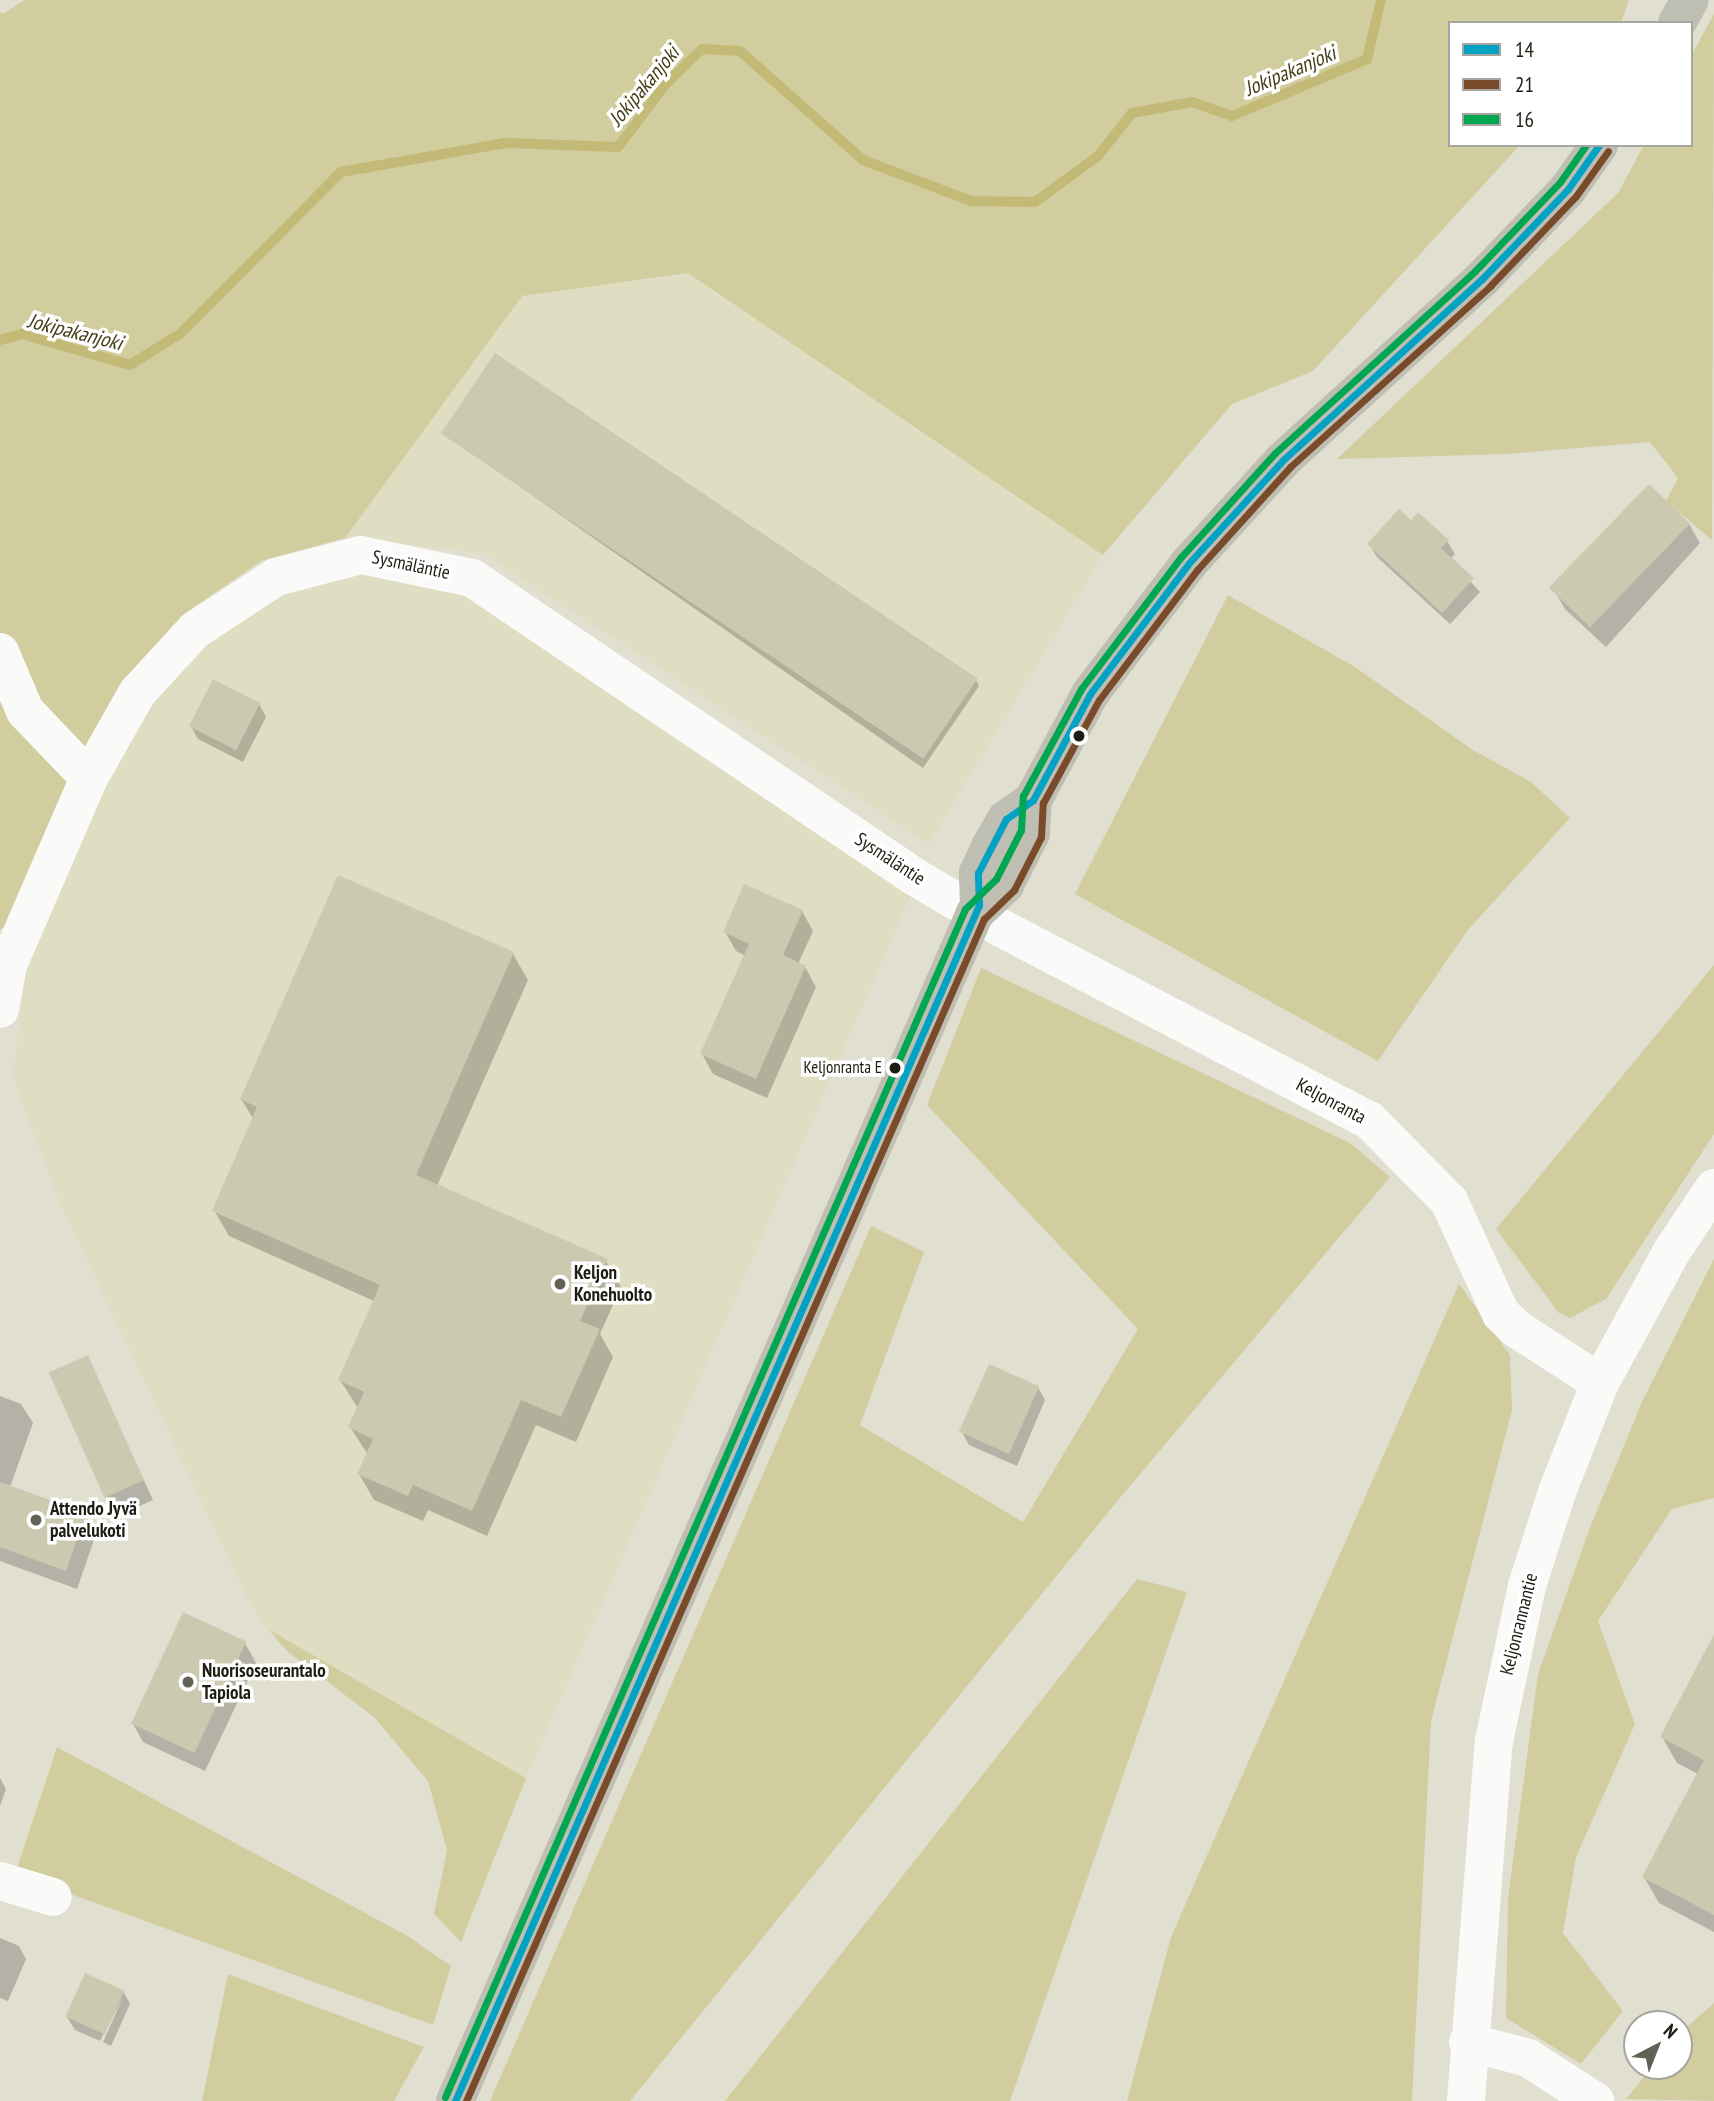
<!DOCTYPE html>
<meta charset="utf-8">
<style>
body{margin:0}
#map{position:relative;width:1714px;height:2101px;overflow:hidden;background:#e1dfd0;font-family:"PT Sans Narrow",sans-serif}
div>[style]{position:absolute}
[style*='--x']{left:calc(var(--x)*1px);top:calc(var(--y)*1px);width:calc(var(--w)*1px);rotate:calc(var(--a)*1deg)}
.built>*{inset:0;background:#dfddc2}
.green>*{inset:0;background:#d2cd9f}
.shadow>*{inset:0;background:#0003}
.stream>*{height:10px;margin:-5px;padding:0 5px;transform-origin:5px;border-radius:5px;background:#c2ba76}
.building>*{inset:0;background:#ccc9b1;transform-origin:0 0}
.minor>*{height:38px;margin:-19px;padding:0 19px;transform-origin:19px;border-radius:19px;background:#fafaf8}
.major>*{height:38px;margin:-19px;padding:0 19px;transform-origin:19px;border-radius:19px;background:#bfbeb2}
.bus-1>*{height:7px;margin:-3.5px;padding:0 3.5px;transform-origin:3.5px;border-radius:3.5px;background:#02a2c5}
.bus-2>*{height:7px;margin:-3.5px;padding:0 3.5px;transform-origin:3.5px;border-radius:3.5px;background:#7a4b2a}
.bus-3>*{height:7px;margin:-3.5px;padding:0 3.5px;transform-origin:3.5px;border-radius:3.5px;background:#00a651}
.dots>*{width:19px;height:19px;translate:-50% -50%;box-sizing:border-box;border:4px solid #fff;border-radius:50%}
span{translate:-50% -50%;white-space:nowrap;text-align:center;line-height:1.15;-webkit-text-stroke:7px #fff;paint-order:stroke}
.bus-label{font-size:17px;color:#1e1d13}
.right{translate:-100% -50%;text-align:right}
.street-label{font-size:19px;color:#1e1d13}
.poi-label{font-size:19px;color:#1e1d13;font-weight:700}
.left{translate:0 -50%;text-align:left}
.water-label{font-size:21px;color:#423e17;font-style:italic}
.legend{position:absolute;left:1448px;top:21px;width:245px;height:126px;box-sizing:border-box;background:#fff;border:2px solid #a5a5a1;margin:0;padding:9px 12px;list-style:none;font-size:21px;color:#1e1d13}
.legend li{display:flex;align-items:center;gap:14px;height:35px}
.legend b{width:35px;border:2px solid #a5a5a1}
.north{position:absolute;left:1623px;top:2010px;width:70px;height:70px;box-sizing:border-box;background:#fff;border:2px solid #a5a5a1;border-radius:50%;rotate:42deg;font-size:19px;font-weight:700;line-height:28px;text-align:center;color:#1e1d13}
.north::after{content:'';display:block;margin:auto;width:24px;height:32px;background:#626155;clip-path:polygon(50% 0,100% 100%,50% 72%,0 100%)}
</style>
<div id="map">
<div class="built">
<div style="clip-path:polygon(688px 273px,1103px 555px,929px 844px,483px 553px,345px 538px,522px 296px)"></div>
<div style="clip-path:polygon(361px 572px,464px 594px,911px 895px,526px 1778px,268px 1629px,249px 1602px,59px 1201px,13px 1078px,25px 973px,102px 789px,153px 704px,207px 641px,286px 591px)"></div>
</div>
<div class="green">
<div style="clip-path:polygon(24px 0,1629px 0,1621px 23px,1450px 23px,1450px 145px,1520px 145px,1313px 371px,1232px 404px,1103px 555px,688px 273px,522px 296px,345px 538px,261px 561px,184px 614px,121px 685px,6px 928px,0 929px,0 11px,3px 14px)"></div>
<div style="clip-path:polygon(1714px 14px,1712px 540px,1666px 501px,1678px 478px,1650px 442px,1507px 454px,1337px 459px,1618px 193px,1644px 145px,1691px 145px,1691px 56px)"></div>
<div style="clip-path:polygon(1228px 595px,1355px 667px,1473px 750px,1531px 782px,1570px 818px,1467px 931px,1378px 1061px,1075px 894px)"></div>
<div style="clip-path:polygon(1714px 965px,1714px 1134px,1606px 1299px,1570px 1318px,1559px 1313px,1496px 1229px)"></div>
<div style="clip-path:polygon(981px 968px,1350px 1143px,1390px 1177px,1114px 1505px,630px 2101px,490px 2101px,871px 1226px,924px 1252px,860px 1425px,1023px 1522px,1138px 1329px,927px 1105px)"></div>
<div style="clip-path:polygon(1714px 1259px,1714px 1498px,1672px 1509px,1598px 1621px,1635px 1724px,1576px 1857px,1563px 1933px,1623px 2011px,1581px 2064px,1506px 2018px,1508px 1898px,1538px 1674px,1589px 1530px,1642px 1402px)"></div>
<div style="clip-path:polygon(1459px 1284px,1510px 1355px,1512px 1410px,1431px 1721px,1412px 2101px,1127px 2101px,1171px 1937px)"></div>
<div style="clip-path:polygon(1137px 1579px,1187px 1592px,1010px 2101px,725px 2101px)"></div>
<div style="clip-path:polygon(268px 1629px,526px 1778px,461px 1942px,434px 1914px,447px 1850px,428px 1781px,374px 1717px,287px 1651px)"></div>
<div style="clip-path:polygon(57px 1747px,406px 1935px,451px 1966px,433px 2025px,15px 1874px)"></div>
<div style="clip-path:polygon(228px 1974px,424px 2047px,394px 2101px,202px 2101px)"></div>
<div style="clip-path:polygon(1714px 2003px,1714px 2101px,1626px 2099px,1653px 2066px,1679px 2066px,1679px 2034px)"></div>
</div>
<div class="shadow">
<div style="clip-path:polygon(443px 433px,976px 680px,979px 686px,923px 768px)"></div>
<div style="clip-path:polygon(1689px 524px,1700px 543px,1606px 647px,1565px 609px,1554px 590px)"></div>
<div style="clip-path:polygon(1447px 541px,1455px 554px,1450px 559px,1480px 592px,1450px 624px,1377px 557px,1369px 544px)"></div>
<div style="clip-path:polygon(259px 704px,266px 717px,243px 762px,198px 739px,191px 726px)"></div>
<div style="clip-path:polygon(802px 911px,813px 931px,798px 964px,805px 967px,816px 987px,767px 1098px,713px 1074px,702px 1054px,746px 956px,736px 951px,725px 932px)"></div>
<div style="clip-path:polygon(513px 954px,528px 980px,437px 1186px,606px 1261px,621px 1287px,600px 1334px,613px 1357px,576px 1442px,536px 1425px,487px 1536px,428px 1510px,423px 1521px,374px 1500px,359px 1474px,368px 1455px,350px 1427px,358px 1408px,340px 1380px,374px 1301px,229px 1236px,214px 1210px,254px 1120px,241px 1099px)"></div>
<div style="clip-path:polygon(87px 1357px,153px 1500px,118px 1516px,106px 1496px)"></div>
<div style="clip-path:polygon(1038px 1387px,1045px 1400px,1017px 1466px,969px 1445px,962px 1432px)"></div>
<div style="clip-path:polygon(0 1396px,21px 1404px,33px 1423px,10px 1487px,85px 1514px,96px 1534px,77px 1589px,0 1561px)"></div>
<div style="clip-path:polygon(1714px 1637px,1714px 1932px,1659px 1903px,1644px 1877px,1698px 1774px,1677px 1763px,1662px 1737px)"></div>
<div style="clip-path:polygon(245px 1643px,256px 1663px,205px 1771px,143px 1742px,132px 1722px)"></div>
<div style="clip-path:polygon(0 1778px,6px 1789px,0 1806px)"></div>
<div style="clip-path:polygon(0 1938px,19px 1946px,26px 1959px,8px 2001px,0 1998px)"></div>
<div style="clip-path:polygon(123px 1991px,130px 2004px,111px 2046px,103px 2042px,123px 1997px,100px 2041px,75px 2030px,67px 2017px)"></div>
</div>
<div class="stream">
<div style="--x:0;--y:340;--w:23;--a:-15"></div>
<div style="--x:22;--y:334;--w:112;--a:16"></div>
<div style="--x:130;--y:365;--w:60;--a:-32.1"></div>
<div style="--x:181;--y:333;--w:227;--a:-45.2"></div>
<div style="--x:341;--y:172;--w:167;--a:-10"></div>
<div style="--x:505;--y:143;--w:113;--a:2"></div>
<div style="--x:618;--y:147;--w:78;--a:-52.8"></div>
<div style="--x:665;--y:85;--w:52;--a:-44.2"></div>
<div style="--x:702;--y:49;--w:38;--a:3"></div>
<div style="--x:740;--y:51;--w:164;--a:41.5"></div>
<div style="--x:863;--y:160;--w:116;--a:20.8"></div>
<div style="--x:971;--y:201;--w:64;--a:0.9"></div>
<div style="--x:1035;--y:202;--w:78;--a:-36.1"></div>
<div style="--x:1098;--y:156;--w:55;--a:-51.7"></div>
<div style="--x:1132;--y:113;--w:61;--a:-10.4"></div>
<div style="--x:1192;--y:102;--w:42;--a:19.3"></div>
<div style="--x:1232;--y:116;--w:147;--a:-22.9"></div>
<div style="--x:1367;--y:59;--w:61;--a:-76.7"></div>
</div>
<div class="building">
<div style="left:495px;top:353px;width:582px;height:97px;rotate:34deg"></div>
<div style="left:1649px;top:484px;width:57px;height:144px;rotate:44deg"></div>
<div style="clip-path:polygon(1399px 509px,1411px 520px,1418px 512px,1449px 540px,1441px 548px,1474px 578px,1442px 613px,1367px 544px)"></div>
<div style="left:213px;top:679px;width:53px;height:53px;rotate:27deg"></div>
<div style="clip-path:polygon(338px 875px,514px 952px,416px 1175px,608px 1259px,580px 1321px,600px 1329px,561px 1417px,521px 1400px,472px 1511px,413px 1485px,408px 1496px,357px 1474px,373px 1439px,348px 1427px,364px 1392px,338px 1380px,380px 1285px,212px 1211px,257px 1107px,240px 1099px)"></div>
<div style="clip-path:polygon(744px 884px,803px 910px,783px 955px,806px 966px,756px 1079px,700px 1054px,749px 944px,723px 932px)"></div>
<div style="left:88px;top:1355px;width:137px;height:43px;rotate:66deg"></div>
<div style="left:989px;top:1364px;width:55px;height:74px;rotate:24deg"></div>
<div style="clip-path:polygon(0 1482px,86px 1513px,66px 1571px,0 1547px)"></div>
<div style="left:183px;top:1612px;width:70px;height:123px;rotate:25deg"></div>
<div style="clip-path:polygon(1714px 1634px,1714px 1915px,1642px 1877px,1704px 1760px,1660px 1737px)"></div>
<div style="left:85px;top:1973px;width:43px;height:48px;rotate:24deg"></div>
</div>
<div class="minor">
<div style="--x:0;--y:652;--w:64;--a:67"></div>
<div style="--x:25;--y:711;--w:93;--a:46.3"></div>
<div style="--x:0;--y:1009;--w:45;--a:-79.7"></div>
<div style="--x:8;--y:965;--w:204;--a:-66.6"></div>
<div style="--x:89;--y:778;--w:98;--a:-60.5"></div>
<div style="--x:137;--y:693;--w:86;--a:-47.4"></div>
<div style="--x:195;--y:630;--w:97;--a:-33.2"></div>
<div style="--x:276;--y:577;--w:88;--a:-14.5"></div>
<div style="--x:361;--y:555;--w:113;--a:11.7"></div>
<div style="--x:472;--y:578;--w:534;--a:34.02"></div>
<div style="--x:915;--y:877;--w:102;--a:30.6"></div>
<div style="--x:1003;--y:929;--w:413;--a:27.6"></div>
<div style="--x:1369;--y:1120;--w:114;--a:45.4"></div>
<div style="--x:1449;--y:1201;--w:124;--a:65.3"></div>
<div style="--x:1501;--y:1314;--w:22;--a:43"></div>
<div style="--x:1517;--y:1329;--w:99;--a:33"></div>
<div style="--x:0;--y:1881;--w:55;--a:16.8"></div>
<div style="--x:1468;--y:2042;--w:62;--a:14.9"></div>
<div style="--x:1528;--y:2058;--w:80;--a:32.7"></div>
<div style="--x:1466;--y:2101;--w:361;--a:-85.6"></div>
<div style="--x:1494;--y:1741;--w:158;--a:-78"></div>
<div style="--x:1527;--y:1586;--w:99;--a:-72.3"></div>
<div style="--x:1557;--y:1492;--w:117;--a:-68.5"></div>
<div style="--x:1600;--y:1383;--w:150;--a:-61.4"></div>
<div style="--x:1672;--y:1251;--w:76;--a:-56.3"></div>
</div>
<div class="major">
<div style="--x:1677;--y:23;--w:26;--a:-61"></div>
<div style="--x:979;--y:905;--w:32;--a:-92"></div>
<div style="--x:978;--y:873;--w:31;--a:-65"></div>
<div style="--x:991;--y:845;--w:30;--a:-60"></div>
<div style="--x:1006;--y:819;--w:33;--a:-35"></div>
<div style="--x:455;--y:2101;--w:1297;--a:-66.36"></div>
<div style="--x:975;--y:913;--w:41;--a:-43"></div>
<div style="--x:1005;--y:885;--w:58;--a:-63.4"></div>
<div style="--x:1031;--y:833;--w:33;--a:-87"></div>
<div style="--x:1033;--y:800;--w:120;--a:-61.7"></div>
<div style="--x:1090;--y:694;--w:164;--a:-52.9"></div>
<div style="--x:1189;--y:563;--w:139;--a:-47.6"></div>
<div style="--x:1283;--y:460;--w:269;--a:-42.3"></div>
<div style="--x:1482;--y:279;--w:124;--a:-46.3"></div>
<div style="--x:1568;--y:189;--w:54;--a:-54.8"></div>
</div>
<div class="bus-1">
<div style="--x:455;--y:2101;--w:1306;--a:-66.34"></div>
<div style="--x:979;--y:905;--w:32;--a:-92"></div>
<div style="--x:978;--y:873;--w:61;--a:-62.6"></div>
<div style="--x:1006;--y:819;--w:33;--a:-35"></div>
<div style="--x:1033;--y:800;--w:120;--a:-61.7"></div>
<div style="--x:1090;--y:694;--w:164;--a:-52.9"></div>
<div style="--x:1189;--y:563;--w:139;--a:-47.6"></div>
<div style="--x:1283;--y:460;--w:269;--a:-42.3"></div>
<div style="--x:1482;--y:279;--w:124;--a:-46.3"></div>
<div style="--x:1568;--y:189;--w:54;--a:-54.8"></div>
</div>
<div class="bus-2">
<div style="--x:466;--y:2101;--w:1291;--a:-66.34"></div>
<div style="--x:984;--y:919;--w:42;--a:-44"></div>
<div style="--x:1014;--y:890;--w:59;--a:-63"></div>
<div style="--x:1041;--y:837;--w:34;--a:-87"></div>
<div style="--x:1043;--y:803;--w:117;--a:-61.5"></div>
<div style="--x:1099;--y:700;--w:163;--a:-53"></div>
<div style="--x:1197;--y:570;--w:139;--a:-47.9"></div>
<div style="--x:1290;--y:467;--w:270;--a:-42.1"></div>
<div style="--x:1490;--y:286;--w:124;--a:-46.3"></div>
<div style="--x:1576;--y:196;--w:55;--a:-54.6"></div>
</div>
<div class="bus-3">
<div style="--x:445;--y:2097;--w:1297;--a:-66.36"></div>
<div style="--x:965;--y:909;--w:43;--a:-44.1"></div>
<div style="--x:996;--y:879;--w:55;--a:-63"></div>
<div style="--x:1021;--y:830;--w:34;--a:-87"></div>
<div style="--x:1023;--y:796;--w:122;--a:-61.5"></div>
<div style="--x:1081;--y:689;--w:166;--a:-52.9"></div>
<div style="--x:1181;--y:557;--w:140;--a:-47.9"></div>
<div style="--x:1275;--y:453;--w:270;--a:-42.3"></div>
<div style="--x:1475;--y:271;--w:123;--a:-46.3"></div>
<div style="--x:1560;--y:182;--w:45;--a:-54.9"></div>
</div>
<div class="dots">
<div style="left:1079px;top:736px;background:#1e1d13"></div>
<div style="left:895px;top:1068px;background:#1e1d13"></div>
<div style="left:560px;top:1284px;background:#626155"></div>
<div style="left:36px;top:1520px;background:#626155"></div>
<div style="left:188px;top:1682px;background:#626155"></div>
</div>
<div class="bus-label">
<span class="right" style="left:882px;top:1068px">Keljonranta E</span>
</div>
<div class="street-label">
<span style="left:411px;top:565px;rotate:12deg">Sysmäläntie</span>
<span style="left:890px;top:859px;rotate:33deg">Sysmäläntie</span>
<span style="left:1331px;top:1101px;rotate:28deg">Keljonranta</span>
<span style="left:1519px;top:1624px;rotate:-76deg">Keljonrannantie</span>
</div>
<div class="poi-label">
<span class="left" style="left:574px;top:1284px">Keljon<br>Konehuolto</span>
<span class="left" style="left:50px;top:1520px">Attendo Jyvä<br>palvelukoti</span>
<span class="left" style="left:202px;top:1682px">Nuorisoseurantalo<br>Tapiola</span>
</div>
<div class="water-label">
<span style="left:1290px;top:71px;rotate:-23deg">Jokipakanjoki</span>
<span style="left:644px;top:86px;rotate:-50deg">Jokipakanjoki</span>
<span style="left:75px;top:332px;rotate:14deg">Jokipakanjoki</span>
</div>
<ul class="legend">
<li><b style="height:9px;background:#02a2c5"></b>14</li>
<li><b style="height:9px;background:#7a4b2a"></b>21</li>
<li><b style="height:9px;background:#00a651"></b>16</li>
</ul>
<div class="north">N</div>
</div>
